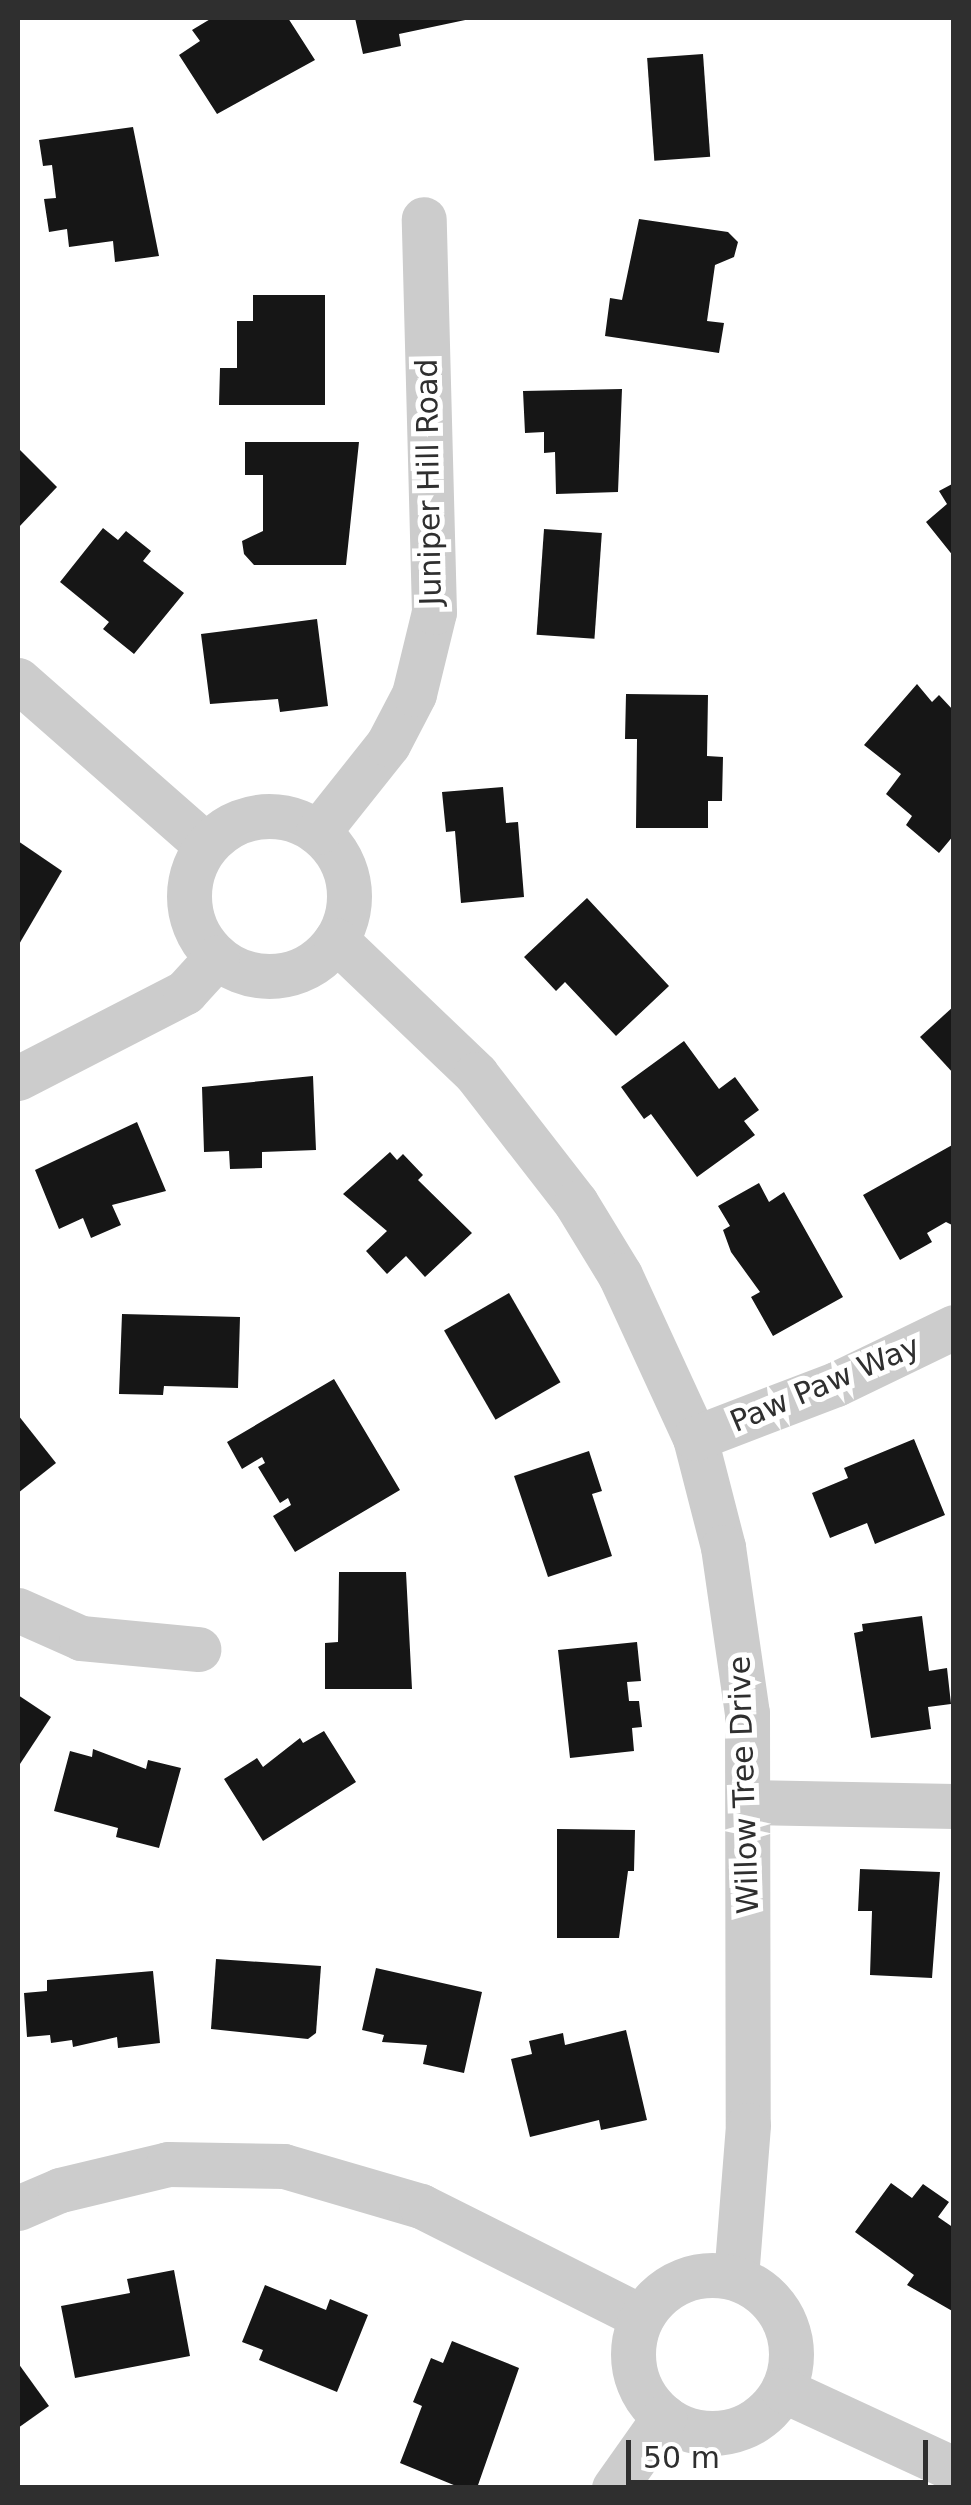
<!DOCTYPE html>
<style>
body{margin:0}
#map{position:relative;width:971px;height:2505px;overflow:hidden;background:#fff;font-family:"DejaVu Sans",sans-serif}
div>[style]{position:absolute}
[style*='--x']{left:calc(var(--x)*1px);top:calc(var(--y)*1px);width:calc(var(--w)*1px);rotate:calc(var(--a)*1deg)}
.building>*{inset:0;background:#161616;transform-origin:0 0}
.minor>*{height:45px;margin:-22.5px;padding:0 22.5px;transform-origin:22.5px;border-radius:22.5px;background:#ccc}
.minor>.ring{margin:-22.5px;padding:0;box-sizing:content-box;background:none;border:45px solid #ccc;border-radius:50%}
span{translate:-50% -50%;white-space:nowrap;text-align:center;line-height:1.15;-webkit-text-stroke:10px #fff;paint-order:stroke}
.street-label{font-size:30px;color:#2f2f2f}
.frame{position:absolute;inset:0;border:20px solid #2f2f2f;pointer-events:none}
.scale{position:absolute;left:626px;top:2440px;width:302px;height:45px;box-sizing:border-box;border:5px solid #2f2f2f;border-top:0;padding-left:12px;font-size:30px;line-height:35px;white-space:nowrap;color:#2f2f2f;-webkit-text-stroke:8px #fff;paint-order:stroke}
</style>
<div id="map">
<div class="building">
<div style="clip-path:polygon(212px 18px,288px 18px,315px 60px,217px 114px,179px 55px,200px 41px,192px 30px)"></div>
<div style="clip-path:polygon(355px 18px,470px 18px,470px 19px,399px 34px,401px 46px,363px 54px)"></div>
<div style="left:703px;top:54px;width:103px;height:56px;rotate:86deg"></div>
<div style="clip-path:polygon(133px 127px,159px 256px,115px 262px,113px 241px,69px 247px,67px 229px,49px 232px,44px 199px,56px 198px,52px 165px,43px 166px,39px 140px)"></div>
<div style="clip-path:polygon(639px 219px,728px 232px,738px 242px,734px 257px,715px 265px,707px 321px,724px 323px,719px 353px,605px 336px,610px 298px,622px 300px)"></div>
<div style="clip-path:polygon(253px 295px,325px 295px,325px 405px,219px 405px,220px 368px,237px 368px,237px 321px,253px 321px)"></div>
<div style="clip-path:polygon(622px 389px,618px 492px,556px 494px,555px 452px,544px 453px,544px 432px,525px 433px,523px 391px)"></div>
<div style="clip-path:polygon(245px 442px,359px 442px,346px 565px,254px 565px,244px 554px,242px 541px,263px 531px,263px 475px,245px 475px)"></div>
<div style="clip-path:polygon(18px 448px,57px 487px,18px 528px)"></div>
<div style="clip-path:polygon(954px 483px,954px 557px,926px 522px,947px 504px,939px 491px)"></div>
<div style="clip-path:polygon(103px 528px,118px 540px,126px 531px,151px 551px,143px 561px,184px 593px,134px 654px,103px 629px,109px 622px,60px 582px)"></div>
<div style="left:544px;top:529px;width:58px;height:106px;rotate:4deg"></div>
<div style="clip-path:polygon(317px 619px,328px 706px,280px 712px,278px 699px,210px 704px,201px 634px)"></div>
<div style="clip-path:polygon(917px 684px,932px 702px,939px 695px,954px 711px,954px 835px,939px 853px,906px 825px,912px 816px,886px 794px,901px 774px,864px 745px)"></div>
<div style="clip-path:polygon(626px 694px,708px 695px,707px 756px,723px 757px,722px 801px,708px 801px,708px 828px,636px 828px,637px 739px,625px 739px)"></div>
<div style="clip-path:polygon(503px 787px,506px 823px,518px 822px,524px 897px,461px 903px,455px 831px,446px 832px,442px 792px)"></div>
<div style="clip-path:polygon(18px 841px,62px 871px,18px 946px)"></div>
<div style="clip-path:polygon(587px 898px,669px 986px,616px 1036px,565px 982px,556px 991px,524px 957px)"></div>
<div style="clip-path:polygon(954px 1006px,954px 1074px,920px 1037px)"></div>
<div style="clip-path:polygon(684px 1041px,719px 1089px,735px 1077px,759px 1110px,744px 1121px,755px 1135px,697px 1177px,651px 1114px,644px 1119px,621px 1087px)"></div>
<div style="clip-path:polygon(313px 1076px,316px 1150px,262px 1152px,262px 1168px,230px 1169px,229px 1151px,204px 1152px,202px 1087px)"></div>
<div style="clip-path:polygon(137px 1122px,166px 1191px,112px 1205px,121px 1225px,91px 1238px,83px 1218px,59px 1229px,35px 1170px)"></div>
<div style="clip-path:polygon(954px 1144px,954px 1226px,946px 1222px,927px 1233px,932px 1242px,900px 1260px,863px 1195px)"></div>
<div style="clip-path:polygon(390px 1152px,397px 1160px,403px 1154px,423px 1175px,418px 1180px,472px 1233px,425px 1277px,406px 1256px,387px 1274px,366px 1251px,387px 1231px,343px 1194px)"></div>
<div style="clip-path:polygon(759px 1183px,769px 1202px,784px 1192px,843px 1297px,773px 1336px,751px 1297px,760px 1292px,731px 1252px,723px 1230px,730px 1226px,718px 1206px)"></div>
<div style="left:509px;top:1293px;width:103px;height:75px;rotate:60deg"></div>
<div style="clip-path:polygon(122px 1314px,240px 1317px,238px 1388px,164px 1386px,163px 1395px,119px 1394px)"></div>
<div style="clip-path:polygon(334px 1379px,400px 1490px,295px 1552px,273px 1516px,291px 1505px,288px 1498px,280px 1503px,258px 1467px,265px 1463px,262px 1457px,242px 1469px,227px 1442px)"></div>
<div style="clip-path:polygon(18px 1415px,56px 1463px,18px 1493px)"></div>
<div style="clip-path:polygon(914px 1439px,945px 1515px,875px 1544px,867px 1523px,830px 1538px,812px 1493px,848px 1478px,844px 1468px)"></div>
<div style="clip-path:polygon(589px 1451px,602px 1491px,592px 1494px,612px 1556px,548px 1577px,514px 1476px)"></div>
<div style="clip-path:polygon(339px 1572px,406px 1572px,412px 1689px,325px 1689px,325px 1643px,338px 1642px)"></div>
<div style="clip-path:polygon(922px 1616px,929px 1671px,947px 1668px,951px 1704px,928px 1707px,931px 1729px,871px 1738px,854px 1633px,863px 1631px,862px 1624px)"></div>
<div style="clip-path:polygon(637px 1642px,641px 1681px,627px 1682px,629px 1701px,639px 1701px,642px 1727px,632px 1728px,634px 1751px,570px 1758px,558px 1650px)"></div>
<div style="clip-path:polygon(18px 1695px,51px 1717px,18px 1767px)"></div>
<div style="clip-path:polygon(324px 1731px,356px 1782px,263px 1841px,224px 1779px,257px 1758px,263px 1767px,300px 1738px,303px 1743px)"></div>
<div style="clip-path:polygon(93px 1749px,146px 1769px,148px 1760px,181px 1768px,159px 1848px,116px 1837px,118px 1828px,54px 1811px,70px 1751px,92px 1757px)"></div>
<div style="clip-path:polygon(557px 1829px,635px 1830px,634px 1871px,628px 1871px,619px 1938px,557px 1938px)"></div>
<div style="clip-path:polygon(860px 1869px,940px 1872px,932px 1978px,870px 1975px,872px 1911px,858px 1911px)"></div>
<div style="clip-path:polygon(216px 1959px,321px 1966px,316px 2033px,308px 2039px,211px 2029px)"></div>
<div style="clip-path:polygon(376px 1968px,482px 1992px,464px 2073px,423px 2064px,427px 2045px,382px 2042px,384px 2035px,362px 2030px)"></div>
<div style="clip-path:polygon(153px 1971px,160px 2043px,118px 2048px,117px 2037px,73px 2047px,72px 2040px,51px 2043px,50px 2035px,27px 2037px,24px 1993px,47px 1991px,47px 1980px)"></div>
<div style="clip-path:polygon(626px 2030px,647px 2120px,601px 2130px,599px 2120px,530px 2137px,511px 2059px,532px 2054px,529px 2041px,563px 2033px,565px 2045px)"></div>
<div style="clip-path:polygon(891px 2183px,912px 2198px,923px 2184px,949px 2202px,938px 2217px,954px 2228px,954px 2312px,907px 2285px,914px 2275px,855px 2232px)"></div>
<div style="clip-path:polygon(174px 2270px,190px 2356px,75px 2378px,61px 2306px,130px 2293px,127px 2279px)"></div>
<div style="clip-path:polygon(265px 2285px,326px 2310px,330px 2299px,368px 2315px,337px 2392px,259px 2360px,263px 2350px,242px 2342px)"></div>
<div style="clip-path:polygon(452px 2341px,519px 2368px,477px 2488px,461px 2488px,400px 2463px,422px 2406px,413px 2402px,431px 2358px,443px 2363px)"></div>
<div style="clip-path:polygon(18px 2363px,49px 2406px,18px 2428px)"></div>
</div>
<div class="minor">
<div style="--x:18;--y:680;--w:250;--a:41.3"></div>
<div class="ring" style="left:189px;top:816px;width:115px;height:115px"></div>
<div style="--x:318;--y:832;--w:112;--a:-51.5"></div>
<div style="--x:388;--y:744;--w:56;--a:-62.5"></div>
<div style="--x:414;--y:694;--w:84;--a:-76.3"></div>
<div style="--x:434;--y:612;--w:393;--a:-91.5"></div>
<div style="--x:336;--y:940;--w:194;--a:43.7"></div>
<div style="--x:476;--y:1074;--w:163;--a:52.2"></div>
<div style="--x:576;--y:1203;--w:84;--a:58.6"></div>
<div style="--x:620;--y:1275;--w:179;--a:65.3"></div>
<div style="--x:695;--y:1438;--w:113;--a:75.6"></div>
<div style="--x:723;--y:1547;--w:168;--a:81.8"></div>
<div style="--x:747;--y:1713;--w:412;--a:89.9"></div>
<div style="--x:748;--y:2125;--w:153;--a:94.5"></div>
<div style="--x:18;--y:1078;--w:188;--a:-27.2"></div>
<div style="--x:185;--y:992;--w:47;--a:-47.6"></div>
<div style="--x:695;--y:1438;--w:151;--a:-21"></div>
<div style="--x:836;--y:1384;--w:131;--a:-25.8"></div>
<div style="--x:18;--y:1610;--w:69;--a:24"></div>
<div style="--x:81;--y:1638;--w:118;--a:5.4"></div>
<div style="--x:749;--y:1802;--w:205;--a:1.1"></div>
<div style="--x:18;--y:2208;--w:46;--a:-23.2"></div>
<div style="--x:60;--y:2190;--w:111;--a:-13.5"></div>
<div style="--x:168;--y:2164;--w:116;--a:1"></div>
<div style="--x:284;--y:2166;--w:143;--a:16.3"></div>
<div style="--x:421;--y:2206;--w:247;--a:26.7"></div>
<div class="ring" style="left:633px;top:2275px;width:113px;height:113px"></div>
<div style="--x:783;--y:2390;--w:188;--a:24.8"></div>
<div style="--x:614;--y:2488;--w:87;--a:-54.8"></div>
</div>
<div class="street-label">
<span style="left:429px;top:482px;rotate:-91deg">Juniper Hill Road</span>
<span style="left:825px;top:1384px;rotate:-23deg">Paw Paw Way</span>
<span style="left:744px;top:1785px;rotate:-92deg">Willow Tree Drive</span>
</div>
<div class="frame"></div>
<div class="scale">50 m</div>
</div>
